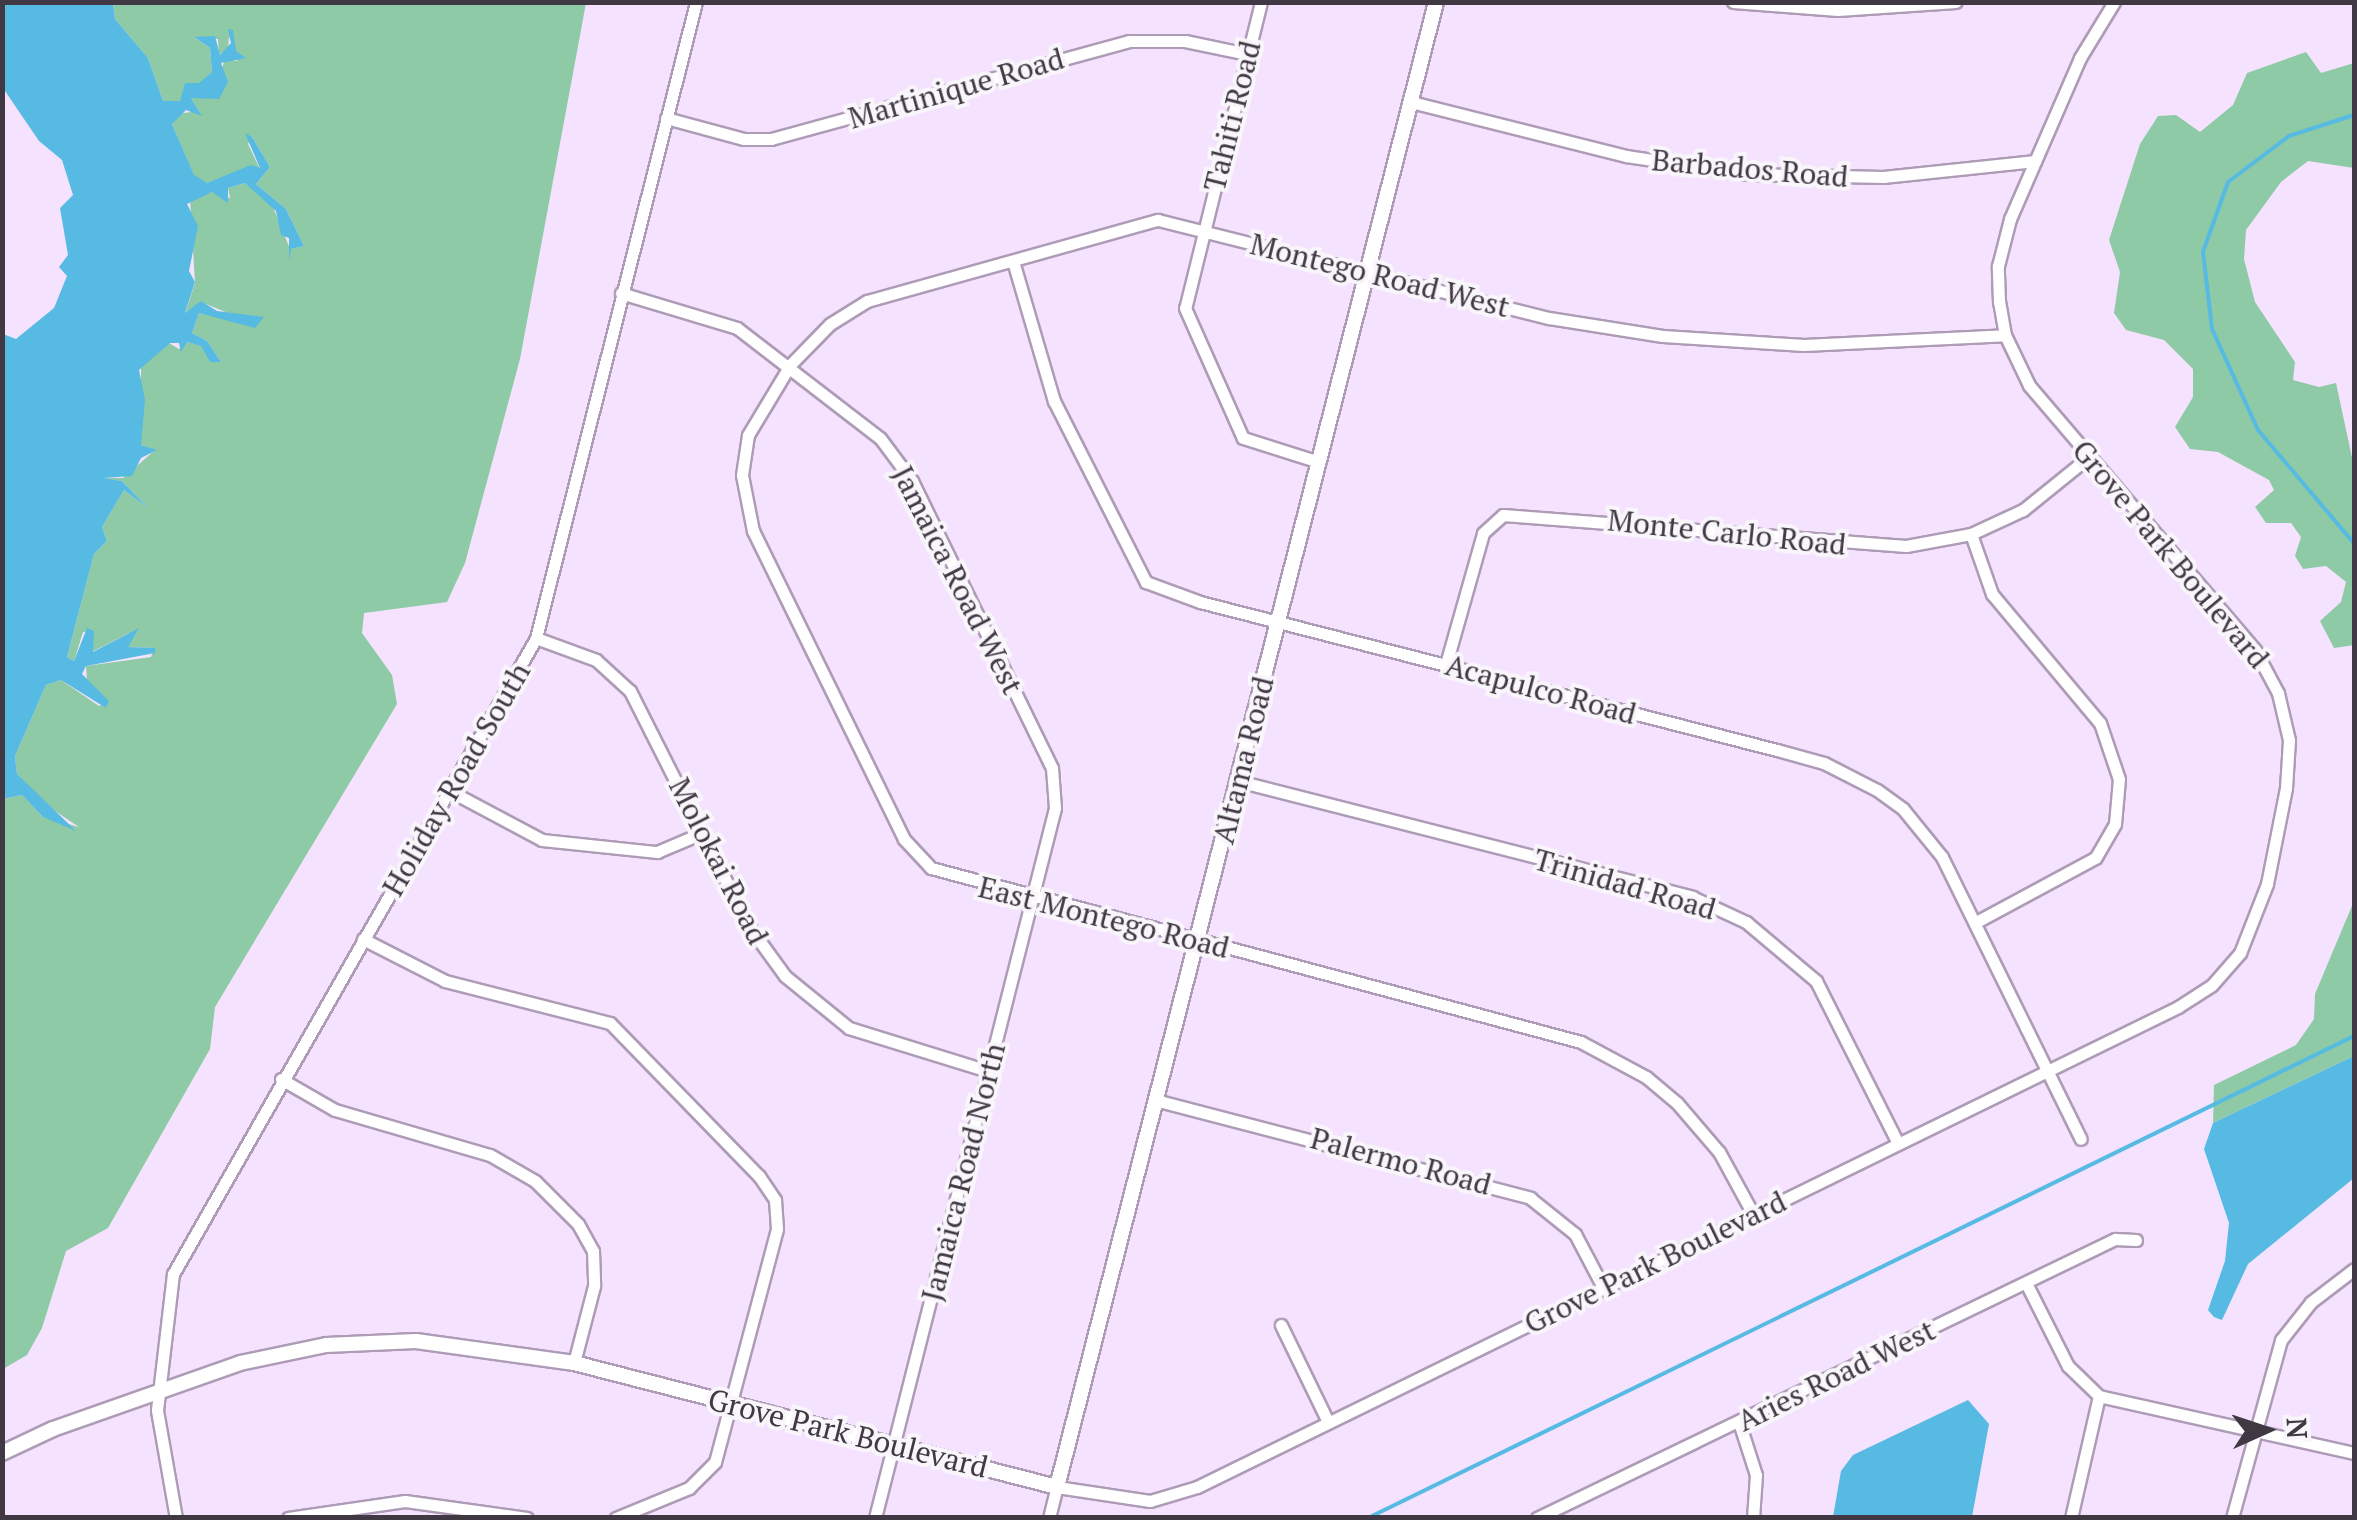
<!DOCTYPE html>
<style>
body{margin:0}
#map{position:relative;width:2357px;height:1520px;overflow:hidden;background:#f5e2fe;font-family:"PT Serif",serif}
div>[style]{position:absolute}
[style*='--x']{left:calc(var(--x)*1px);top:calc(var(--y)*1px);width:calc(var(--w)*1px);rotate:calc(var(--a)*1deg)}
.green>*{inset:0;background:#8ecaa6}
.water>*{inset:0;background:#56bae2}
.stream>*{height:4px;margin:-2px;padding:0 2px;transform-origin:2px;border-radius:2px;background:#56bae2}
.roads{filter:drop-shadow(2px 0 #ae9cb6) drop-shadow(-2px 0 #ae9cb6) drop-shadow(0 2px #ae9cb6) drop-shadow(0 -2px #ae9cb6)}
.minor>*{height:11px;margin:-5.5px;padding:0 5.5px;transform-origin:5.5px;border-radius:5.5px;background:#fff}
.tertiary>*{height:14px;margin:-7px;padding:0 7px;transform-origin:7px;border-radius:7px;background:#fff}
span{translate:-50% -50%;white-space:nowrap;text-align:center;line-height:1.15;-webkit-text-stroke:8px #f9f6fb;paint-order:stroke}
.street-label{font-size:30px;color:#403843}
.frame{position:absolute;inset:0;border:5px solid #403843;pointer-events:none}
.north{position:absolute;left:2217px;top:1380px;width:100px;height:100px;-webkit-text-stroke:8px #f9f6fb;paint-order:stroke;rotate:87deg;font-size:28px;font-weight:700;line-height:40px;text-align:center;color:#403843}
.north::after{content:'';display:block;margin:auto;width:35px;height:45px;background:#403843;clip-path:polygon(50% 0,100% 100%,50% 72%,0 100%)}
</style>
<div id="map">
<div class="green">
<div style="clip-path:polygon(113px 3px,586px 3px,520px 359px,465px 563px,447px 602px,364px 613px,362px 633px,392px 675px,397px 704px,215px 1007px,210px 1049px,108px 1228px,66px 1251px,42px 1328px,27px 1355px,3px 1369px,3px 799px,22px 795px,43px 817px,79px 827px,40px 801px,17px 774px,15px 756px,46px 685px,61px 680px,99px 706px,108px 701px,87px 683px,86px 666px,151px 657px,154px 648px,127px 647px,129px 633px,92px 652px,93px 631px,83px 632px,74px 661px,67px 657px,94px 554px,107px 541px,102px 527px,124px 490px,148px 508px,122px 481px,103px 478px,123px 478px,155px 450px,141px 445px,141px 365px,169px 343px,179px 349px,187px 342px,202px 346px,210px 362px,221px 362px,207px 341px,192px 333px,199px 313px,257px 325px,201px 302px,185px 314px,195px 283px,190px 199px,212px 192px,230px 198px,228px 188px,245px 183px,271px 202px,290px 249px,304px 246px,286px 209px,256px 184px,270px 167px,252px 137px,248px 144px,260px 169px,207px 183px,194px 176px,172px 124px,176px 114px,199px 111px,191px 98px,212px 98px,225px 59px,237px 61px,236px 51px,229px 37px,228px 49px,219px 55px,218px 39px,195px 38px,210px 48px,212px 72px,180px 101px,163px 101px,148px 58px,115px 19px)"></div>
<div style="clip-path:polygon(2306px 52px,2321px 73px,2354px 63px,2354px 168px,2308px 161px,2281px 182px,2246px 230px,2244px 259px,2255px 302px,2295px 362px,2293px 380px,2319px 387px,2336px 383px,2354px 467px,2354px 645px,2334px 648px,2320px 621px,2341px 602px,2346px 582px,2326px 566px,2303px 569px,2295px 556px,2301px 537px,2291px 523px,2266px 523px,2255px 507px,2274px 490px,2269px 480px,2218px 452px,2190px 449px,2175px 427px,2193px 397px,2193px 369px,2164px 340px,2126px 330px,2114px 313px,2120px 272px,2109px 240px,2140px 144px,2158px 116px,2176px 115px,2200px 132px,2233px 105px,2247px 73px)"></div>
<div style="clip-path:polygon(2354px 901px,2354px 1056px,2213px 1123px,2214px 1085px,2296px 1045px,2314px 1019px,2315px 994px)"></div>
</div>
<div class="water">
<div style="clip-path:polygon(3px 2px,113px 3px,115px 19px,148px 58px,163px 101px,180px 101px,185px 83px,199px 83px,212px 72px,210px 48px,194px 37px,215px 36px,220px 55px,231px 43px,228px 29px,233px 30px,236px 51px,246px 58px,221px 63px,228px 82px,219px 99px,191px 98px,202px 116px,186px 110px,172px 124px,194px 175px,207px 183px,251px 165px,260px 168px,245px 133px,252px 137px,270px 167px,256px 184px,286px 209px,304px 246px,291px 249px,289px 261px,289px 238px,281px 235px,276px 211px,245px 183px,228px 188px,228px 203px,212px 192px,187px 204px,198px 226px,189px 271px,195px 282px,185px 313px,201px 301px,217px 311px,264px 317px,255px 328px,199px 313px,192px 333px,207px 341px,221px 362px,210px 362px,201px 346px,187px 342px,181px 352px,179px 343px,170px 343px,139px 370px,145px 400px,141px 445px,157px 450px,141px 458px,132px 476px,104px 478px,122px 481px,148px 508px,124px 490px,102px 527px,107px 541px,94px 554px,67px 657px,74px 661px,87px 628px,94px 631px,93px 652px,139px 628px,128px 647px,155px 648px,155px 653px,86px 666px,82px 674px,109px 701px,106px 708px,61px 680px,46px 685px,15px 756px,17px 774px,76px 831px,43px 817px,22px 795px,3px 799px,3px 334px,16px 339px,54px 308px,67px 276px,59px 267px,68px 255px,60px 208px,73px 195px,62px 160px,39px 141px,3px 88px)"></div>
<div style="clip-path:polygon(2354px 1056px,2354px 1178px,2248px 1264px,2222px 1320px,2214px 1317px,2208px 1310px,2225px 1261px,2229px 1223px,2204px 1149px,2213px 1123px)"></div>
<div style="clip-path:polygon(1968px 1400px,1989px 1424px,1972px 1517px,1833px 1517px,1841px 1471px,1853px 1455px)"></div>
</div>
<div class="stream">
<div style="--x:2354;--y:115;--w:68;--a:162.1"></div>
<div style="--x:2289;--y:136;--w:76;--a:143"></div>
<div style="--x:2228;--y:182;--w:74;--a:109.7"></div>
<div style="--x:2203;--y:252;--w:78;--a:83.3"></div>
<div style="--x:2212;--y:329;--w:111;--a:65.5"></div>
<div style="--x:2258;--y:430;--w:148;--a:49.7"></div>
<div style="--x:1368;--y:1518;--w:1098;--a:-26.05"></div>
</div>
<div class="roads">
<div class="minor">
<div style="--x:1261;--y:2;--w:315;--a:103.9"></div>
<div style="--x:1185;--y:308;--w:142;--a:66"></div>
<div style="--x:1243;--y:438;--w:80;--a:17.5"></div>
<div style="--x:1733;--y:2;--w:105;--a:4.4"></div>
<div style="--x:1838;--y:10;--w:118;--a:-3.9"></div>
<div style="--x:1411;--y:102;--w:222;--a:14.1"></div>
<div style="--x:1626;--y:156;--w:121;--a:8.5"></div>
<div style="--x:1746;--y:174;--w:137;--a:1.3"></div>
<div style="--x:1883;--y:177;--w:153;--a:-6"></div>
<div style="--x:666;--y:118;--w:81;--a:15.1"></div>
<div style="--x:744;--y:139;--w:27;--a:0"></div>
<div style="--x:771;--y:139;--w:371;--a:-15.3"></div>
<div style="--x:1129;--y:41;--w:56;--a:0"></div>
<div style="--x:1185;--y:41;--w:63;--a:11.8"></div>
<div style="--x:1013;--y:261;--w:146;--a:73.7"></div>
<div style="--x:1054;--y:401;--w:203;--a:63.1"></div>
<div style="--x:1146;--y:582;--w:58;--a:20.3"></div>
<div style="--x:1200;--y:602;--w:596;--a:14.39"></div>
<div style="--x:1777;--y:750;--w:49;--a:15.5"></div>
<div style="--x:1824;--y:763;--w:59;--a:27"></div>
<div style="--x:1877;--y:790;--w:32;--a:36"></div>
<div style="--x:1903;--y:809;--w:62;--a:50.9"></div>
<div style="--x:1942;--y:857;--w:314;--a:63.8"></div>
<div style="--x:621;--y:293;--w:121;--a:16.8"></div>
<div style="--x:737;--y:328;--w:180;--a:37.6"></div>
<div style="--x:880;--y:438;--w:54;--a:53.3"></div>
<div style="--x:912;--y:481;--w:319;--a:64"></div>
<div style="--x:1052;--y:768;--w:40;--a:85.7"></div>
<div style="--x:1055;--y:808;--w:732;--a:104.23"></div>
<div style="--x:1971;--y:534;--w:64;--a:70.7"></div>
<div style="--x:1992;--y:594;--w:168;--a:50.1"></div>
<div style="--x:2100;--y:723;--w:59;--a:71.3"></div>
<div style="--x:2119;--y:779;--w:45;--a:95.1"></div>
<div style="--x:2115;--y:824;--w:39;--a:120"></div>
<div style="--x:2095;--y:858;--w:135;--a:151.7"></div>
<div style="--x:536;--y:638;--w:64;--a:20.1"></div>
<div style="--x:596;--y:660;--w:46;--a:42.4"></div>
<div style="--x:630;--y:691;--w:262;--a:63.2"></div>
<div style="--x:748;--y:925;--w:63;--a:54"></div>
<div style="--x:785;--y:976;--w:82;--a:39.1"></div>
<div style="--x:849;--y:1028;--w:145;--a:17.2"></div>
<div style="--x:1446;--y:664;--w:136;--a:-74.2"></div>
<div style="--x:1483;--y:533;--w:27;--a:-42"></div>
<div style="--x:1503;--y:515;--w:404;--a:4.4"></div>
<div style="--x:1906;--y:546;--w:66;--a:-10.5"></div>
<div style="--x:1971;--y:534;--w:57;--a:-24.8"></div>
<div style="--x:2023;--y:510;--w:86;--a:-38.9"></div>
<div style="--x:1238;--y:781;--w:469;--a:14.3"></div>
<div style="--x:1692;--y:897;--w:60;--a:24.8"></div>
<div style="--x:1746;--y:922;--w:92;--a:40.1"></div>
<div style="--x:1816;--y:981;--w:182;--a:63.2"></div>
<div style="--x:450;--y:791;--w:104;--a:28"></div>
<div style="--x:542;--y:840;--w:116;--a:6"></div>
<div style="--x:657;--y:852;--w:49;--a:-22.9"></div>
<div style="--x:363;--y:939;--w:92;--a:27.1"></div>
<div style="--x:445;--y:981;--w:170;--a:14.3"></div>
<div style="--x:610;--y:1023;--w:214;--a:45.8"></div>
<div style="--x:759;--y:1176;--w:29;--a:56"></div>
<div style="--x:775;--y:1200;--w:29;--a:86"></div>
<div style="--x:777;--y:1229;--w:241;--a:104.9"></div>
<div style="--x:715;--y:1462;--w:37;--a:135"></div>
<div style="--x:689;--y:1488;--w:79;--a:157.7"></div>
<div style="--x:281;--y:1079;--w:62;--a:29.9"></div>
<div style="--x:335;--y:1110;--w:161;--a:16.2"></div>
<div style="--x:490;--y:1155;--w:52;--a:30"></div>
<div style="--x:535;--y:1181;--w:61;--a:45"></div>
<div style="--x:578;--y:1224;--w:31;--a:61"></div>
<div style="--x:593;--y:1251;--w:35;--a:88"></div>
<div style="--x:594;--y:1286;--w:80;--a:104.6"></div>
<div style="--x:1155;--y:1100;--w:388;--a:14.6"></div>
<div style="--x:1530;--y:1198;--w:58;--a:38.7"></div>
<div style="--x:1575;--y:1234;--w:60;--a:62.2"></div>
<div style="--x:1753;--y:1214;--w:71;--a:-118.7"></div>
<div style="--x:1719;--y:1152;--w:65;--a:-130.6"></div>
<div style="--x:1677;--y:1103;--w:40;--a:-140"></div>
<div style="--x:1646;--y:1077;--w:74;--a:-151.7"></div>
<div style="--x:1581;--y:1042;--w:673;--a:-165.01"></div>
<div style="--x:931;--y:868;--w:40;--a:-133"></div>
<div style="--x:904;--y:839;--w:343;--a:-116.1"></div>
<div style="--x:753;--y:531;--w:57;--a:-101.1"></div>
<div style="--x:742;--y:475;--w:40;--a:-81.5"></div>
<div style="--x:748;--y:435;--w:82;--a:-59"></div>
<div style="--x:790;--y:365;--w:57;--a:-45.7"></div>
<div style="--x:830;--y:324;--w:44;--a:-31.9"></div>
<div style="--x:867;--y:301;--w:302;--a:-15.6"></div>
<div style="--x:1158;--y:220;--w:403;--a:14.1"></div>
<div style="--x:1549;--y:318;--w:115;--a:9"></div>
<div style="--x:1663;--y:336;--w:141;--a:3.7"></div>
<div style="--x:1804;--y:345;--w:201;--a:-2.8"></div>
<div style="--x:2026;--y:1283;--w:93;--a:63.2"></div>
<div style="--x:2068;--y:1366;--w:43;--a:44.1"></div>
<div style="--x:2099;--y:1396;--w:261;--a:12.6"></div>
<div style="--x:1281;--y:1325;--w:108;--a:64.1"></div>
<div style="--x:1739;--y:1422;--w:56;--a:72.2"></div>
<div style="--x:1756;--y:1475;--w:43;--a:94"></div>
<div style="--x:176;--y:1518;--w:110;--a:-100"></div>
<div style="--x:157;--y:1410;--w:137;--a:-83.3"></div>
<div style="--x:173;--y:1274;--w:732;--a:-60.28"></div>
<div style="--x:536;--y:638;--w:656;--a:-75.88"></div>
<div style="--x:288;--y:1518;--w:118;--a:-8.3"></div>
<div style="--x:405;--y:1501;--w:123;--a:7.9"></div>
<div style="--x:1049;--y:1518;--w:32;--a:-76"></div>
<div style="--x:1057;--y:1487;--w:94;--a:8.6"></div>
<div style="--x:1150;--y:1501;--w:49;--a:-16.6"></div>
<div style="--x:1197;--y:1487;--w:1092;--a:-26.07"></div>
<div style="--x:2178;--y:1007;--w:40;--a:-32.9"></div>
<div style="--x:2212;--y:985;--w:43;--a:-48.8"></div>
<div style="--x:2240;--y:953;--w:74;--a:-68.6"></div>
<div style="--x:2267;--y:884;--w:98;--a:-78.8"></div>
<div style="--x:2286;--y:788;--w:48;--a:-86.4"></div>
<div style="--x:2289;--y:740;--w:48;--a:-103.2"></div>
<div style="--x:2278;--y:693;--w:49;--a:-118.1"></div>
<div style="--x:2255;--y:650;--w:348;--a:-130.5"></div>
<div style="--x:2029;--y:385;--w:55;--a:-115.6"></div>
<div style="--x:2005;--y:335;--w:34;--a:-100"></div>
<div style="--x:1999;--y:302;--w:36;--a:-92"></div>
<div style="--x:1998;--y:266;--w:49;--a:-75.7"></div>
<div style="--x:2010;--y:219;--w:176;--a:-66.5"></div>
<div style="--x:2080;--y:58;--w:66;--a:-58.7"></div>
<div style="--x:1537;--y:1518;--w:642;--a:-25.77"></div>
<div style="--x:2115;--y:1239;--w:21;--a:3"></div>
<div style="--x:2071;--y:1518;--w:125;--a:-77.1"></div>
<div style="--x:2232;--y:1518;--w:185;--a:-74.6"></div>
<div style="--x:2281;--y:1340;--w:48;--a:-51.7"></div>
<div style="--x:2311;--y:1302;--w:54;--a:-37.5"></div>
</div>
<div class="tertiary">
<div style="--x:2;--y:1453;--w:56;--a:-25.2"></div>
<div style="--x:53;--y:1429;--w:198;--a:-19.4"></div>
<div style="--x:240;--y:1363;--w:88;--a:-11.8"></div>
<div style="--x:326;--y:1345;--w:90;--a:-2.5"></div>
<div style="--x:416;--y:1341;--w:160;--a:7.9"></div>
<div style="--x:574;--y:1363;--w:499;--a:14.4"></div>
<div style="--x:1057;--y:1487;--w:1533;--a:-75.68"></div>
</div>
</div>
<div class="street-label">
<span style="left:956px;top:88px;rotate:-16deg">Martinique Road</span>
<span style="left:1232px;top:116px;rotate:-76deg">Tahiti Road</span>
<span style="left:1750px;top:168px;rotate:5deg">Barbados Road</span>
<span style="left:1380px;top:275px;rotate:14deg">Montego Road West</span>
<span style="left:1727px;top:532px;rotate:6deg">Monte Carlo Road</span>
<span style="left:2171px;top:554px;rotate:50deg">Grove Park Boulevard</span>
<span style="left:958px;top:580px;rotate:63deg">Jamaica Road West</span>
<span style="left:1541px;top:689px;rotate:15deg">Acapulco Road</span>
<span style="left:1243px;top:760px;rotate:-76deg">Altama Road</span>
<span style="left:456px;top:779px;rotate:-60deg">Holiday Road South</span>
<span style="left:719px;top:861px;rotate:63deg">Molokai Road</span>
<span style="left:1625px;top:884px;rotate:16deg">Trinidad Road</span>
<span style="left:1104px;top:917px;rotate:14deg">East Montego Road</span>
<span style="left:1401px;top:1161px;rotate:15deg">Palermo Road</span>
<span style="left:963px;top:1172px;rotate:-76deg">Jamaica Road North</span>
<span style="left:1655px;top:1262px;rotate:-26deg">Grove Park Boulevard</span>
<span style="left:1836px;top:1375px;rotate:-26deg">Aries Road West</span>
<span style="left:848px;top:1433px;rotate:14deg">Grove Park Boulevard</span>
</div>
<div class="frame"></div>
<div class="north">N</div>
</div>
